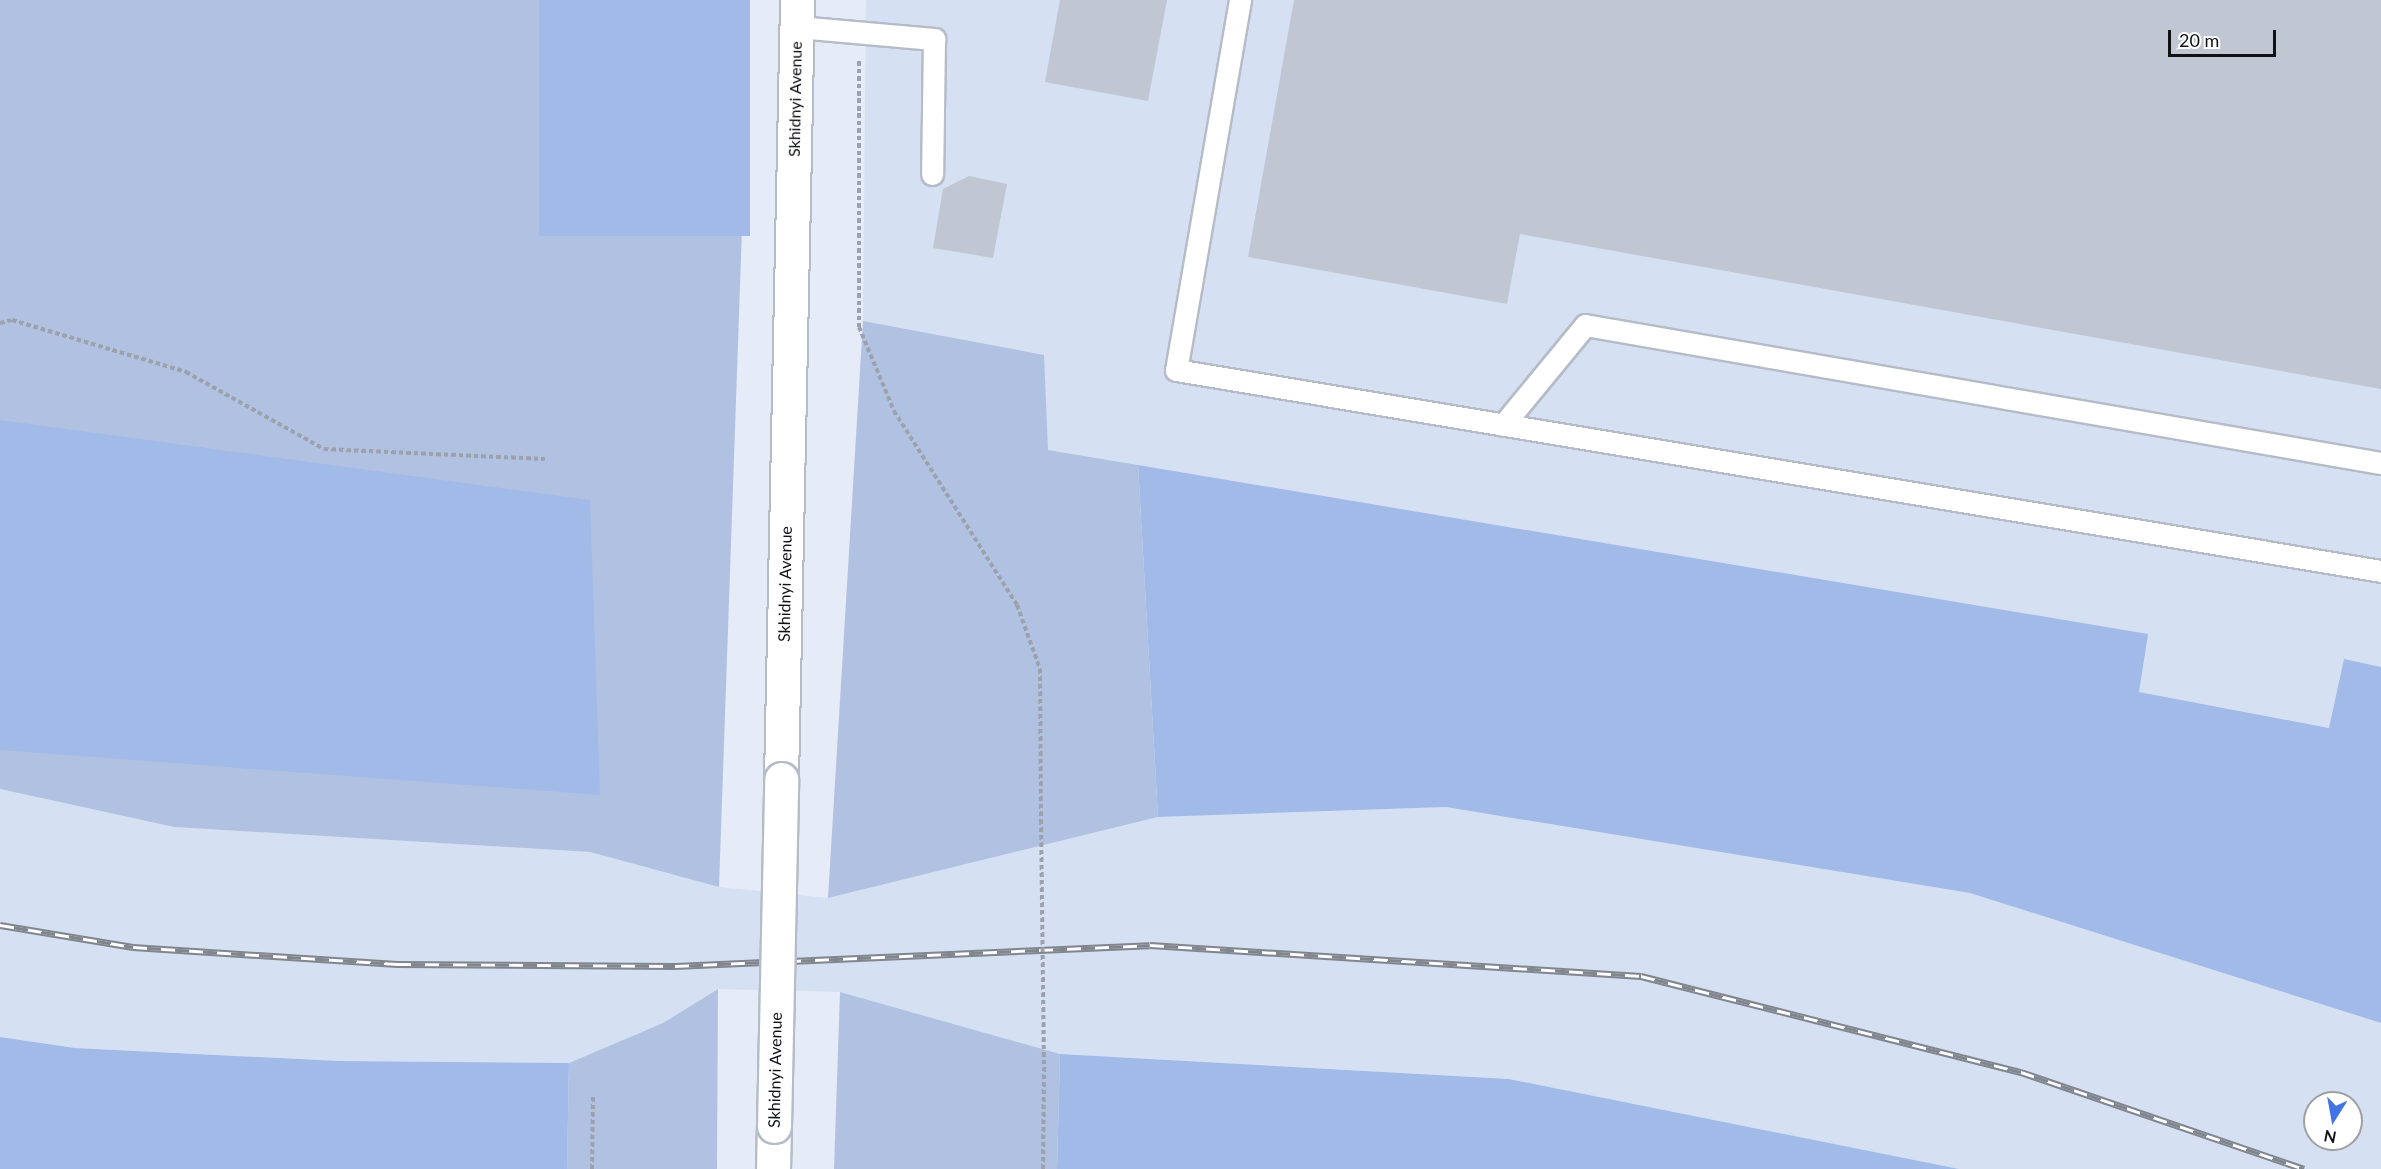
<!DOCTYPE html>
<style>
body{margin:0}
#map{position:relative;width:2381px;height:1169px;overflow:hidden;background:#e5ebf7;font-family:Lato,sans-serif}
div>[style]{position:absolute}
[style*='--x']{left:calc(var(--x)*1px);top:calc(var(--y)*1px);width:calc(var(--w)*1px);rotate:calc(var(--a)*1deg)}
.built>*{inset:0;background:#d6e0f3}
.green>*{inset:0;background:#b1c1e1}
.forest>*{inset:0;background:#a2bae8;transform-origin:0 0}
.building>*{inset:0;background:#c0c6d2}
.path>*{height:4px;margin-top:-2px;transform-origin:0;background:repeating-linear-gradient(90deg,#9da1ab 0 4.5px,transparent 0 7.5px)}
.roads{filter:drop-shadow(2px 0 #b5bcc7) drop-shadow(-2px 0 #b5bcc7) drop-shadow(0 2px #b5bcc7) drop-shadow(0 -2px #b5bcc7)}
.service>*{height:21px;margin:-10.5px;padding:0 10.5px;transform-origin:10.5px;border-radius:10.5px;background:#fff}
.secondary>*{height:33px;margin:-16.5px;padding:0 16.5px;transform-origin:16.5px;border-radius:16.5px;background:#fff}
.rail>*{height:7px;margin-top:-3.5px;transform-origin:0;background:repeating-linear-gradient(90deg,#fff 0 14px,#81858d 0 28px);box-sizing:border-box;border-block:2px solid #81858d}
.path-bridge>*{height:4px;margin-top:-2px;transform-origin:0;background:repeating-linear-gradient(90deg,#9da1ab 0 4.5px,transparent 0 7.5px)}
.bridges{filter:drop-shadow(2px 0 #b5bcc7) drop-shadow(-2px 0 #b5bcc7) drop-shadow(0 2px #b5bcc7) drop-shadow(0 -2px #b5bcc7)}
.secondary-bridge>*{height:33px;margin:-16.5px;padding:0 16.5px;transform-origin:16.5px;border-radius:16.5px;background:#fff}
span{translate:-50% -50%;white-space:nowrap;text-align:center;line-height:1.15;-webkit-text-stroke:6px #fff;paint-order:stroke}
.street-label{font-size:16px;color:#0f1115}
.north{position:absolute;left:2303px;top:1091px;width:60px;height:60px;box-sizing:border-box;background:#fff;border:2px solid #9fa0a1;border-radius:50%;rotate:191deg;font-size:16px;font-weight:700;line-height:24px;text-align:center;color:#0f1115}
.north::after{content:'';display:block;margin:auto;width:21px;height:27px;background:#4274e5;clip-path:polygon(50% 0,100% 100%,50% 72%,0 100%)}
.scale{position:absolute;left:2168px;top:30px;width:108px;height:27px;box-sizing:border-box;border:3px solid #0f1115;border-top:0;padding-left:8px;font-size:18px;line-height:21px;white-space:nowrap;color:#0f1115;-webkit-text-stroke:4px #fff;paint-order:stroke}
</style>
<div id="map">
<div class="built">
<div style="clip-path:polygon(866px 0,2381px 0,2381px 667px,2344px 660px,2330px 728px,2139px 692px,2147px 634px,1048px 450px,863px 321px)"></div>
<div style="clip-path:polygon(evenodd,0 789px,174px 827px,590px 852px,719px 887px,828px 898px,1158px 817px,1446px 807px,1971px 893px,2381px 1023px,2381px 1169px,1959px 1169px,1509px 1079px,1060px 1054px,840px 992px,718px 989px,663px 1023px,569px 1063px,339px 1061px,75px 1048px,0 1037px,0 789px,2315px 1103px,2351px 1103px,2351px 1139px,2315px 1139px,2315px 1103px)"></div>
</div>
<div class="green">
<div style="clip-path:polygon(0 0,750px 0,719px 887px,590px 852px,174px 827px,0 789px)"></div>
<div style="clip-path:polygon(863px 321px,1044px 355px,1048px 450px,1138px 465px,1158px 817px,828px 898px)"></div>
<div style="clip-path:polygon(718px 989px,717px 1169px,567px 1169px,569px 1063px,663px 1023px)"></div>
<div style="clip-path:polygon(840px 992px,1060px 1054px,1057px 1169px,834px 1169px)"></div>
</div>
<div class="forest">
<div style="left:539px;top:0;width:211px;height:236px"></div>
<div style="clip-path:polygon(0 420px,590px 500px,600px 795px,0 750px)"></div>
<div style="clip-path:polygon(1138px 465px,2148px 634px,2139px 692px,2329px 728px,2344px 659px,2381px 667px,2381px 1023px,1970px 893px,1446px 807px,1158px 817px)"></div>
<div style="clip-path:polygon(0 1037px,75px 1048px,339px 1061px,569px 1063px,567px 1169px,0 1169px)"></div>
<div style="clip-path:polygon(1060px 1054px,1509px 1079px,1959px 1169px,1057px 1169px)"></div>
</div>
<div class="building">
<div style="clip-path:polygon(1060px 0,1167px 0,1148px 101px,1045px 82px)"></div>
<div style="clip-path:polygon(1294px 0,2381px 0,2381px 389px,1520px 234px,1507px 304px,1248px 257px)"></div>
<div style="clip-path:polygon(969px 176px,1007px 184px,993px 258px,933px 248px,943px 189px)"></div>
</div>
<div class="path">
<div style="--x:859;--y:61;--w:266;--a:90"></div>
<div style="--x:859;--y:327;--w:91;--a:67.4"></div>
<div style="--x:894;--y:411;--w:230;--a:57.6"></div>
<div style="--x:1017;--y:605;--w:68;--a:70.2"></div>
<div style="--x:1040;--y:669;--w:151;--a:89.6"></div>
<div style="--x:0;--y:323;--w:12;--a:-14"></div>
<div style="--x:12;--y:320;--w:182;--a:16.6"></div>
<div style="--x:186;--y:372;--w:158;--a:29.2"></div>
<div style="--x:324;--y:449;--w:221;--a:2.6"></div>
<div style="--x:592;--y:1169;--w:74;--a:-89.2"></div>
<div style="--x:1043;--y:1169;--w:99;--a:-89.4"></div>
</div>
<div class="roads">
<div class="service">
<div style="--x:1240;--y:0;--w:375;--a:99.8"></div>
<div style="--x:1176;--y:370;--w:1222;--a:9.47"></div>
<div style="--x:797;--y:27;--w:138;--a:5"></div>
<div style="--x:934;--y:39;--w:135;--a:90.8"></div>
<div style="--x:1503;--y:425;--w:129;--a:-50.6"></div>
<div style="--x:1585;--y:325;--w:808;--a:9.84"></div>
</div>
<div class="secondary">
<div style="--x:781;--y:779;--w:779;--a:-88.82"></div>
<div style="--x:773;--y:1169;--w:43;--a:-88.7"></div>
</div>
</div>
<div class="rail">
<div style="--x:0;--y:925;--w:135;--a:9.4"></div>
<div style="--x:133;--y:947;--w:265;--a:3.7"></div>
<div style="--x:397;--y:964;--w:278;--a:0.4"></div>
<div style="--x:675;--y:966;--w:475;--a:-2.5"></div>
<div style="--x:1150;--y:945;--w:492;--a:3.6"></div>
<div style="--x:1641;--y:976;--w:392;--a:14.2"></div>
<div style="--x:2021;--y:1072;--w:299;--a:18.9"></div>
</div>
<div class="path-bridge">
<div style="--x:1041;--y:820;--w:250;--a:89.3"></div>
</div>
<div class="bridges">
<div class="secondary-bridge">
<div style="--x:774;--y:1126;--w:347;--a:-88.8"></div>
</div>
</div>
<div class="street-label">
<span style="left:795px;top:99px;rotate:-89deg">Skhidnyi Avenue</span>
<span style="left:785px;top:584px;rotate:-89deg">Skhidnyi Avenue</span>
<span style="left:775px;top:1070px;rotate:-89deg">Skhidnyi Avenue</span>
</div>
<div class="north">N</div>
<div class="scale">20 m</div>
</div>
